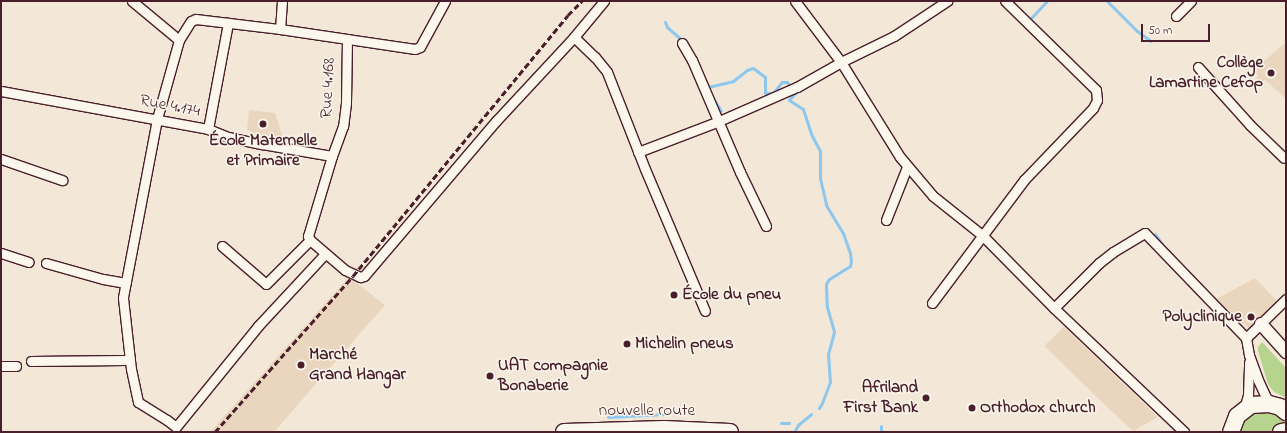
<!DOCTYPE html>
<meta charset="utf-8">
<style>
body{margin:0}
#map{position:relative;width:1287px;height:433px;overflow:hidden;background:#f3e8d8;font-family:"Indie Flower",sans-serif}
div>[style]{position:absolute}
[style*='--x']{left:calc(var(--x)*1px);top:calc(var(--y)*1px);width:calc(var(--w)*1px);rotate:calc(var(--a)*1deg)}
.built>*{inset:0;background:#ead6bf}
.green>*{inset:0;background:#b6d48d}
.stream>*{height:3px;margin:-1.5px;padding:0 1.5px;transform-origin:1.5px;border-radius:1.5px;background:#8ec7ee}
.roads{filter:drop-shadow(1px 0 #4a1f2b) drop-shadow(-1px 0 #4a1f2b) drop-shadow(0 1px #4a1f2b) drop-shadow(0 -1px #4a1f2b)}
.street>*{height:9px;margin:-4.5px;padding:0 4.5px;transform-origin:4.5px;border-radius:4.5px;background:#fbf7ec}
.secondary>*{height:12px;margin:-6px;padding:0 6px;transform-origin:6px;border-radius:6px;background:#fbf7ec}
.highway>*{height:16px;margin:-8px;padding:0 8px;transform-origin:8px;border-radius:8px;background:#fbf7ec}
.rail>*{height:3px;margin-top:-1.5px;transform-origin:0;background:repeating-linear-gradient(90deg,#4a1f2b 0 6px,transparent 0 9px)}
.dots>*{width:11px;height:11px;translate:-50% -50%;box-sizing:border-box;border:2px solid #fbf7ec;border-radius:50%}
span{translate:-50% -50%;white-space:nowrap;text-align:center;line-height:1.15;-webkit-text-stroke:3px #fbf7ec;paint-order:stroke}
.poi-label{font-size:17px;color:#4a1f2b;font-weight:700}
.right{translate:-100% -50%;text-align:right}
.left{translate:0 -50%;text-align:left}
.street-label{font-size:17px;color:#4a1f2b}
.frame{position:absolute;inset:0;border:2px solid #4a1f2b;pointer-events:none}
.scale{position:absolute;left:1141px;top:24px;width:69px;height:18px;box-sizing:border-box;border:2px solid #4a1f2b;border-top:0;padding-left:5px;font-size:12px;line-height:14px;white-space:nowrap;color:#4a1f2b;-webkit-text-stroke:3px #fbf7ec;paint-order:stroke}
</style>
<div id="map">
<div class="built">
<div style="clip-path:polygon(1286px 42px,1286px 99px,1265px 80px,1262px 83px,1256px 79px,1258px 75px,1253px 71px)"></div>
<div style="clip-path:polygon(249px 110px,275px 113px,285px 144px,247px 130px)"></div>
<div style="clip-path:polygon(349px 277px,385px 305px,274px 432px,210px 432px)"></div>
<div style="clip-path:polygon(1255px 278px,1279px 303px,1251px 330px,1216px 299px)"></div>
<div style="clip-path:polygon(1064px 327px,1104px 365px,1158px 417px,1133px 431px,1105px 405px,1044px 346px)"></div>
</div>
<div class="green">
<div style="clip-path:polygon(1262px 342px,1286px 368px,1286px 398px,1273px 391px,1268px 384px,1258px 351px,1258px 347px)"></div>
<div style="clip-path:polygon(1270px 411px,1278px 415px,1284px 421px,1286px 432px,1238px 432px,1241px 422px,1254px 412px)"></div>
</div>
<div class="stream">
<div style="--x:1107;--y:1;--w:42;--a:45"></div>
<div style="--x:1137;--y:31;--w:17;--a:36"></div>
<div style="--x:1031;--y:18;--w:23;--a:-47"></div>
<div style="--x:665;--y:22;--w:5;--a:68"></div>
<div style="--x:667;--y:27;--w:21;--a:41"></div>
<div style="--x:708;--y:87;--w:26;--a:-13"></div>
<div style="--x:733;--y:81;--w:18;--a:-38"></div>
<div style="--x:747;--y:70;--w:6;--a:-18"></div>
<div style="--x:753;--y:68;--w:15;--a:37"></div>
<div style="--x:765;--y:77;--w:16;--a:90"></div>
<div style="--x:765;--y:93;--w:8;--a:0"></div>
<div style="--x:773;--y:93;--w:14;--a:-51"></div>
<div style="--x:782;--y:82;--w:5;--a:0"></div>
<div style="--x:787;--y:82;--w:14;--a:54"></div>
<div style="--x:795;--y:93;--w:9;--a:131"></div>
<div style="--x:789;--y:100;--w:17;--a:33"></div>
<div style="--x:803;--y:109;--w:26;--a:72"></div>
<div style="--x:811;--y:134;--w:19;--a:62"></div>
<div style="--x:820;--y:151;--w:27;--a:90"></div>
<div style="--x:820;--y:178;--w:28;--a:77"></div>
<div style="--x:826;--y:205;--w:33;--a:59"></div>
<div style="--x:843;--y:233;--w:21;--a:71"></div>
<div style="--x:850;--y:253;--w:8;--a:83"></div>
<div style="--x:851;--y:261;--w:5;--a:101"></div>
<div style="--x:850;--y:266;--w:25;--a:148"></div>
<div style="--x:829;--y:279;--w:6;--a:121"></div>
<div style="--x:826;--y:284;--w:23;--a:88"></div>
<div style="--x:827;--y:307;--w:26;--a:74"></div>
<div style="--x:834;--y:332;--w:23;--a:105"></div>
<div style="--x:828;--y:354;--w:28;--a:86"></div>
<div style="--x:830;--y:382;--w:22;--a:111"></div>
<div style="--x:822;--y:403;--w:6;--a:121"></div>
<div style="--x:713;--y:98;--w:15;--a:58"></div>
<div style="--x:1155;--y:234;--w:12;--a:55"></div>
<div style="--x:608;--y:417;--w:57;--a:-3"></div>
<div style="--x:781;--y:423;--w:8;--a:0"></div>
<div style="--x:881;--y:426;--w:6;--a:90"></div>
<div style="--x:794;--y:432;--w:8;--a:-60"></div>
<div style="--x:798;--y:425;--w:17;--a:-40"></div>
</div>
<div class="roads">
<div class="street">
<div style="--x:132;--y:1;--w:61;--a:39.7"></div>
<div style="--x:179;--y:40;--w:82;--a:105.6"></div>
<div style="--x:157;--y:119;--w:182;--a:100.8"></div>
<div style="--x:123;--y:298;--w:71;--a:83.6"></div>
<div style="--x:131;--y:369;--w:34;--a:78"></div>
<div style="--x:138;--y:402;--w:34;--a:32"></div>
<div style="--x:167;--y:420;--w:11;--a:38"></div>
<div style="--x:176;--y:427;--w:130;--a:-50.9"></div>
<div style="--x:258;--y:326;--w:98;--a:-47.1"></div>
<div style="--x:282;--y:1;--w:28;--a:94"></div>
<div style="--x:280;--y:29;--w:68;--a:8.5"></div>
<div style="--x:445;--y:1;--w:52;--a:118.5"></div>
<div style="--x:420;--y:47;--w:5;--a:158"></div>
<div style="--x:415;--y:49;--w:69;--a:-171.6"></div>
<div style="--x:347;--y:39;--w:64;--a:90.9"></div>
<div style="--x:346;--y:103;--w:23;--a:97"></div>
<div style="--x:343;--y:126;--w:32;--a:110"></div>
<div style="--x:332;--y:156;--w:84;--a:106.7"></div>
<div style="--x:308;--y:236;--w:4;--a:63"></div>
<div style="--x:310;--y:240;--w:46;--a:40.6"></div>
<div style="--x:345;--y:270;--w:17;--a:25"></div>
<div style="--x:360;--y:277;--w:4;--a:-14"></div>
<div style="--x:364;--y:276;--w:204;--a:-49.6"></div>
<div style="--x:496;--y:121;--w:115;--a:-47.1"></div>
<div style="--x:574;--y:37;--w:47;--a:-50.2"></div>
<div style="--x:795;--y:1;--w:76;--a:53"></div>
<div style="--x:841;--y:62;--w:112;--a:58.2"></div>
<div style="--x:900;--y:157;--w:51;--a:49.8"></div>
<div style="--x:933;--y:196;--w:63;--a:38.5"></div>
<div style="--x:982;--y:235;--w:103;--a:45.4"></div>
<div style="--x:1054;--y:308;--w:180;--a:43.6"></div>
<div style="--x:1176;--y:16;--w:21;--a:-45"></div>
<div style="--x:574;--y:37;--w:29;--a:44"></div>
<div style="--x:595;--y:57;--w:19;--a:51"></div>
<div style="--x:607;--y:72;--w:104;--a:68.6"></div>
<div style="--x:645;--y:169;--w:154;--a:67.1"></div>
<div style="--x:179;--y:40;--w:22;--a:-58"></div>
<div style="--x:191;--y:21;--w:5;--a:-22"></div>
<div style="--x:196;--y:19;--w:85;--a:6.8"></div>
<div style="--x:682;--y:43;--w:20;--a:60"></div>
<div style="--x:692;--y:60;--w:122;--a:66.8"></div>
<div style="--x:740;--y:172;--w:60;--a:64.3"></div>
<div style="--x:1198;--y:67;--w:78;--a:48.1"></div>
<div style="--x:1250;--y:125;--w:47;--a:44.1"></div>
<div style="--x:1;--y:91;--w:210;--a:10.4"></div>
<div style="--x:208;--y:129;--w:22;--a:22"></div>
<div style="--x:228;--y:137;--w:35;--a:12"></div>
<div style="--x:262;--y:144;--w:71;--a:9.7"></div>
<div style="--x:208;--y:129;--w:108;--a:-79.3"></div>
<div style="--x:638;--y:152;--w:87;--a:-20.9"></div>
<div style="--x:719;--y:121;--w:85;--a:-23.6"></div>
<div style="--x:797;--y:87;--w:51;--a:-29.6"></div>
<div style="--x:841;--y:62;--w:59;--a:-26.1"></div>
<div style="--x:894;--y:36;--w:64;--a:-33.4"></div>
<div style="--x:1;--y:159;--w:65;--a:19"></div>
<div style="--x:886;--y:220;--w:57;--a:-68.4"></div>
<div style="--x:222;--y:246;--w:58;--a:40.8"></div>
<div style="--x:266;--y:284;--w:62;--a:-45"></div>
<div style="--x:1;--y:253;--w:29;--a:18"></div>
<div style="--x:46;--y:263;--w:59;--a:15.7"></div>
<div style="--x:103;--y:279;--w:23;--a:10"></div>
<div style="--x:932;--y:303;--w:154;--a:-53.2"></div>
<div style="--x:1024;--y:180;--w:100;--a:-46.2"></div>
<div style="--x:1093;--y:108;--w:9;--a:-63"></div>
<div style="--x:1097;--y:100;--w:10;--a:-96"></div>
<div style="--x:1096;--y:90;--w:127;--a:-135.6"></div>
<div style="--x:1054;--y:308;--w:64;--a:-45"></div>
<div style="--x:1099;--y:263;--w:18;--a:-38"></div>
<div style="--x:1113;--y:252;--w:37;--a:-31"></div>
<div style="--x:1145;--y:233;--w:146;--a:46.1"></div>
<div style="--x:1246;--y:338;--w:17;--a:80"></div>
<div style="--x:1249;--y:355;--w:27;--a:70"></div>
<div style="--x:1258;--y:380;--w:26;--a:65"></div>
<div style="--x:1246;--y:338;--w:56;--a:-44.3"></div>
<div style="--x:31;--y:361;--w:94;--a:-0.6"></div>
<div style="--x:125;--y:360;--w:5;--a:-22"></div>
<div style="--x:1;--y:366;--w:15;--a:0"></div>
<div style="--x:1244;--y:409;--w:15;--a:-74"></div>
<div style="--x:1248;--y:395;--w:33;--a:-88"></div>
</div>
<div class="secondary">
<div style="--x:1261;--y:324;--w:38;--a:48"></div>
</div>
<div class="highway">
<div style="--x:564;--y:432;--w:100;--a:-1.7"></div>
<div style="--x:664;--y:429;--w:66;--a:2.6"></div>
<div style="--x:1231;--y:432;--w:17;--a:-69"></div>
<div style="--x:1237;--y:416;--w:18;--a:-38"></div>
<div style="--x:1251;--y:405;--w:18;--a:-3"></div>
<div style="--x:1269;--y:404;--w:11;--a:15"></div>
<div style="--x:1280;--y:407;--w:8;--a:40"></div>
<div style="--x:1281;--y:432;--w:5;--a:-11"></div>
</div>
</div>
<div class="rail">
<div style="--x:215;--y:432;--w:208;--a:-48.5"></div>
<div style="--x:353;--y:276;--w:338;--a:-50.5"></div>
<div style="--x:568;--y:15;--w:20;--a:-45"></div>
</div>
<div class="dots">
<div style="left:1271px;top:73px;background:#4a1f2b"></div>
<div style="left:263px;top:124px;background:#4a1f2b"></div>
<div style="left:674px;top:295px;background:#4a1f2b"></div>
<div style="left:1251px;top:317px;background:#4a1f2b"></div>
<div style="left:627px;top:344px;background:#4a1f2b"></div>
<div style="left:301px;top:365px;background:#4a1f2b"></div>
<div style="left:490px;top:376px;background:#4a1f2b"></div>
<div style="left:926px;top:398px;background:#4a1f2b"></div>
<div style="left:972px;top:408px;background:#4a1f2b"></div>
</div>
<div class="poi-label">
<span class="right" style="left:1263px;top:73px">Collège<br>Lamartine Cefop</span>
<span style="left:263px;top:151px">École Maternelle<br>et Primaire</span>
<span class="left" style="left:682px;top:295px">École du pneu</span>
<span class="right" style="left:1242px;top:317px">Polyclinique</span>
<span class="left" style="left:635px;top:344px">Michelin pneus</span>
<span class="left" style="left:309px;top:365px">Marché<br>Grand Hangar</span>
<span class="left" style="left:498px;top:376px">UAT compagnie<br>Bonaberie</span>
<span class="right" style="left:918px;top:398px">Afriland<br>First Bank</span>
<span class="left" style="left:980px;top:408px">Orthodox church</span>
</div>
<div class="street-label">
<span style="left:328px;top:88px;rotate:-87deg">Rue 4.168</span>
<span style="left:170px;top:106px;rotate:11deg">Rue 4.174</span>
<span style="left:647px;top:411px">nouvelle route</span>
</div>
<div class="frame"></div>
<div class="scale">50 m</div>
</div>
